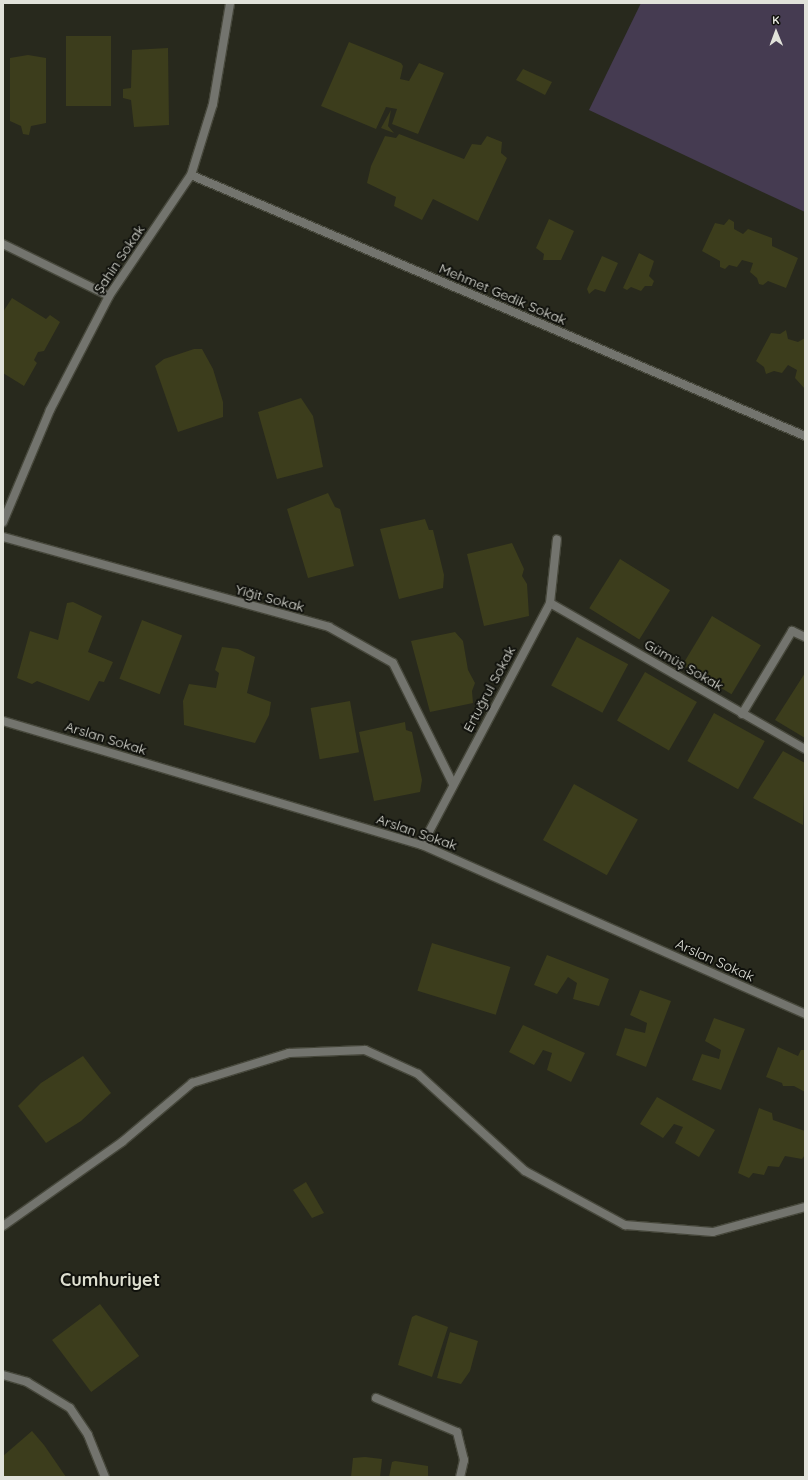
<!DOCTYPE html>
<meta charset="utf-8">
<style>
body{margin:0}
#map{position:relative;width:808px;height:1480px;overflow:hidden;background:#28291d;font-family:Quicksand,sans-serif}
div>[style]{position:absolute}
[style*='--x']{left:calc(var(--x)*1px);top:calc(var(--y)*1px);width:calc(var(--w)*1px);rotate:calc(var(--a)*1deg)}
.green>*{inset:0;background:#453b51}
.building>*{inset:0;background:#3c3d1c;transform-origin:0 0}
.roads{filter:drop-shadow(1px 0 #46473b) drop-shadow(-1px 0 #46473b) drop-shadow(0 1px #46473b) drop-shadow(0 -1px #46473b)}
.minor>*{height:8px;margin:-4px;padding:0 4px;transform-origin:4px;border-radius:4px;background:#73746e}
span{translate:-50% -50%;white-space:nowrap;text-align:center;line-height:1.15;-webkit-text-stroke:4px #10110c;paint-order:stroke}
.street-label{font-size:14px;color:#e1e2da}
.district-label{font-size:18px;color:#dedfd0;font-weight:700}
.frame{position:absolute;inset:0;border:4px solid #e1e2da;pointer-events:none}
.north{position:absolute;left:756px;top:12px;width:40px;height:40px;-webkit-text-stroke:3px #10110c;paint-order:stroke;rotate:359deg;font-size:11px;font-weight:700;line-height:16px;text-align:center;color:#e1e2da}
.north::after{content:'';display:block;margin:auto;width:14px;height:18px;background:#e1e2da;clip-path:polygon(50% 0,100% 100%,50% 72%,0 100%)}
</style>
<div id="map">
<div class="green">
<div style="clip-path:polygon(641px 3px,805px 3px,805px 212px,589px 110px)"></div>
</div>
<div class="building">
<div style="left:66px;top:36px;width:45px;height:70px"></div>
<div style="clip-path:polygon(349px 42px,401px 63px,403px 66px,400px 79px,409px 81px,419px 63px,444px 73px,418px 134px,392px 124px,397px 109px,386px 107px,376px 129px,321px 106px)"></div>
<div style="clip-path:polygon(168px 48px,169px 125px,134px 127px,131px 100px,123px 98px,123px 89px,131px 88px,132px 50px)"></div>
<div style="clip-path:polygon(28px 55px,46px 58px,46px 123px,31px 126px,29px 135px,23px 134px,21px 126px,10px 121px,10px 58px)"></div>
<div style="clip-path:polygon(523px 69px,552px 82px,545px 95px,516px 80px)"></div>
<div style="clip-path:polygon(391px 110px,388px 126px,394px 133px,381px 128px)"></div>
<div style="clip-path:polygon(399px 134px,464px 159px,472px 144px,481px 145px,487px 136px,502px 142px,501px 153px,507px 158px,478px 221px,433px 199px,422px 220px,394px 206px,396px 197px,367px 183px,371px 166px,385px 136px,396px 138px)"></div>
<div style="clip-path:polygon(549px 219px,574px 231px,561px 260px,543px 260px,544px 254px,536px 248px)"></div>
<div style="clip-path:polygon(729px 219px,734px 222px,734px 229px,743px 234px,748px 229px,772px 238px,772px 246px,798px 258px,786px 288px,768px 281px,763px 285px,759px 284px,757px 278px,750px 272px,753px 263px,742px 260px,737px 267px,729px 265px,725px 269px,720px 267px,720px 261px,702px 251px,715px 223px,724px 225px)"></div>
<div style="clip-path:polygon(639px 253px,654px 261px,649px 276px,654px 281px,652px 286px,645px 286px,641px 291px,631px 287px,627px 290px,623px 288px)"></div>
<div style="clip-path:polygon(602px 256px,618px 263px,605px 292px,595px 289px,589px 294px,587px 289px)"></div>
<div style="clip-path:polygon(12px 298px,46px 319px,50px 315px,60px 322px,44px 351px,38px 352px,34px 360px,37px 363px,24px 386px,3px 373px,3px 312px)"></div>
<div style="clip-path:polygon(786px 330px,788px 339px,798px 342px,805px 338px,805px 389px,795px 378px,797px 370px,788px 365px,782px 373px,774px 371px,766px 374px,764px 367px,756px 361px,771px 333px,780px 334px)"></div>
<div style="clip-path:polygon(194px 349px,202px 349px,213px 369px,223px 402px,223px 417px,178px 432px,155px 366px,164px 359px)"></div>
<div style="clip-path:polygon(301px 398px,313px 416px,323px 467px,277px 479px,258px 412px)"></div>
<div style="clip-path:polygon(328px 493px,335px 507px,340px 509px,354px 566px,308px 578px,287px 509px)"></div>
<div style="clip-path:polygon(425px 519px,429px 530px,433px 530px,444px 575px,443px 588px,399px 599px,380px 529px)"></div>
<div style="clip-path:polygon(512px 543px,524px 569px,522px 576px,527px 584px,529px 616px,484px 626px,467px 554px)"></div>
<div style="left:620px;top:559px;width:59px;height:58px;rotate:32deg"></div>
<div style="clip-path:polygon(73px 602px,102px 616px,88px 652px,113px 662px,104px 682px,99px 681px,89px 701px,37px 681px,32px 684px,17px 678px,30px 631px,58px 640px,67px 603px)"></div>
<div style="left:712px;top:616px;width:57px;height:57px;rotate:31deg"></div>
<div style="left:142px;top:620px;width:43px;height:63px;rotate:21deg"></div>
<div style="clip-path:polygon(455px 632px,463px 641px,468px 670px,475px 683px,472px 691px,473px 703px,430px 712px,411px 641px)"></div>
<div style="left:577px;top:637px;width:58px;height:55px;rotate:28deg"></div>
<div style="clip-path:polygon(222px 647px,238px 649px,255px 657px,247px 693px,271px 702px,269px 715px,255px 743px,184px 725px,183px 701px,189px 684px,216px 688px,219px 673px,215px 670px)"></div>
<div style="left:645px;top:672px;width:60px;height:56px;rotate:30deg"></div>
<div style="clip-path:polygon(805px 673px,805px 738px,775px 720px)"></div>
<div style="left:350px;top:701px;width:52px;height:40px;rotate:80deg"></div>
<div style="left:714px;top:713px;width:58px;height:55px;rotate:29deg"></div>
<div style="clip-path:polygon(405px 722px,406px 730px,412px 732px,422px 780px,420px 792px,374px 801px,359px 732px)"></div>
<div style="clip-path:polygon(783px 751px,805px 763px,803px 825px,753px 798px)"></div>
<div style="left:574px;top:784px;width:73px;height:64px;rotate:29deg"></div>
<div style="left:432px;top:943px;width:82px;height:50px;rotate:17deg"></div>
<div style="clip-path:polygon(547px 955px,609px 979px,599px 1006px,573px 999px,577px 983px,568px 977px,557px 994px,534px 985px)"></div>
<div style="clip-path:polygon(640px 990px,671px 1001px,646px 1067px,616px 1055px,625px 1028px,645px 1033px,647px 1023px,630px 1015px)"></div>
<div style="clip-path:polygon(714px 1018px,745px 1029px,721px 1090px,692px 1080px,702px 1054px,719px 1059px,721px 1050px,705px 1041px)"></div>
<div style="clip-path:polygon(523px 1025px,585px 1053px,571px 1082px,547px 1070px,552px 1053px,543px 1050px,534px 1065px,509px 1052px)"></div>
<div style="clip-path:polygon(778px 1047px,798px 1056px,801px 1050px,805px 1050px,805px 1092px,794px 1086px,783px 1086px,782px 1083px,766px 1077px)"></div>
<div style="clip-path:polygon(83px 1056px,111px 1093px,81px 1121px,46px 1143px,18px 1106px,41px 1083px)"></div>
<div style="clip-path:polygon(657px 1097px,715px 1130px,699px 1157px,675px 1143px,683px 1127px,674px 1124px,663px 1138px,640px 1124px)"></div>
<div style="clip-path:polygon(759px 1108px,772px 1113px,773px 1120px,805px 1131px,805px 1155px,802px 1159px,785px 1156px,779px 1167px,768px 1166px,764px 1175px,753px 1173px,749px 1178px,738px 1173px)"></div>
<div style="clip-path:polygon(306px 1182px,324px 1213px,312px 1218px,293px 1190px)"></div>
<div style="left:100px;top:1304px;width:65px;height:60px;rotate:53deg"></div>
<div style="clip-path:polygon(416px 1315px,448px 1327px,432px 1377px,398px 1365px,412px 1317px)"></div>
<div style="clip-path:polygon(450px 1332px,478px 1341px,470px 1371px,461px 1384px,437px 1378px)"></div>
<div style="clip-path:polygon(32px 1431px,44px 1445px,66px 1477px,3px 1477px,3px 1456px)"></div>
<div style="clip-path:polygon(365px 1457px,382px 1459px,380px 1477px,351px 1477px,353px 1458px)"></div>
<div style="clip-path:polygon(395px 1461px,428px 1466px,428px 1477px,389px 1477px,392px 1462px)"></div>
</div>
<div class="roads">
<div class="minor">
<div style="--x:191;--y:175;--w:667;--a:23.03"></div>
<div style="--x:3;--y:244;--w:118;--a:26.1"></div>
<div style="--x:3;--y:522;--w:121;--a:-67.2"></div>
<div style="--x:50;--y:410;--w:128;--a:-62.6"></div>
<div style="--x:109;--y:296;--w:146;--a:-55.9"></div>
<div style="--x:191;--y:175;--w:74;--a:-72.8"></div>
<div style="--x:213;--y:104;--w:102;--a:-80.4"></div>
<div style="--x:3;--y:537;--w:338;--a:15.4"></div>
<div style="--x:329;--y:627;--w:73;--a:29.4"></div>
<div style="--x:393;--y:663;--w:135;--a:63.6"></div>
<div style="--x:550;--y:603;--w:294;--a:29.8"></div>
<div style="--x:742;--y:714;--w:97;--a:-58.9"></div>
<div style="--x:792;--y:631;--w:14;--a:25"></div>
<div style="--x:3;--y:721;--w:437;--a:16.5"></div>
<div style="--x:422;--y:845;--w:419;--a:23.8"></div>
<div style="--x:422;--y:845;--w:274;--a:-62.1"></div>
<div style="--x:550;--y:603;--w:64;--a:-83.8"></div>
<div style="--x:3;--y:1226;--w:146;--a:-35.2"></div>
<div style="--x:122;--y:1142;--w:92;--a:-40.1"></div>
<div style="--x:192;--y:1083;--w:102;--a:-17.2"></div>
<div style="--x:289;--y:1053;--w:76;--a:-2.3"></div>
<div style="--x:365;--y:1050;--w:58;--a:24.4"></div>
<div style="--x:418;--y:1074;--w:144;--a:42.2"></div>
<div style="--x:525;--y:1171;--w:114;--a:28.4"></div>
<div style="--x:625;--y:1225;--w:88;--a:4.5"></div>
<div style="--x:713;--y:1232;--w:95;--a:-15.2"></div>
<div style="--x:3;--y:1375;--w:25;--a:16"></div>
<div style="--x:27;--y:1382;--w:50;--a:31.2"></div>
<div style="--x:70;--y:1408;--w:32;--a:56"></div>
<div style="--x:88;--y:1435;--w:45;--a:68"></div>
<div style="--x:376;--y:1398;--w:88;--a:22.8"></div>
<div style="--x:457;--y:1432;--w:29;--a:76"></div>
<div style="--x:464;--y:1460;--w:17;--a:103"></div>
</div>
</div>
<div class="street-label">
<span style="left:119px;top:259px;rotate:-56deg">Şahin Sokak</span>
<span style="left:503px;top:294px;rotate:23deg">Mehmet Gedik Sokak</span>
<span style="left:270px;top:598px;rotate:15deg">Yiğit Sokak</span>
<span style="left:684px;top:665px;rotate:30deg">Gümüş Sokak</span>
<span style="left:489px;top:689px;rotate:-62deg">Ertuğrul Sokak</span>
<span style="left:106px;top:738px;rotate:17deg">Arslan Sokak</span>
<span style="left:417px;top:832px;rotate:19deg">Arslan Sokak</span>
<span style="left:715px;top:960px;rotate:24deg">Arslan Sokak</span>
</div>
<div class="district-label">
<span style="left:110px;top:1280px">Cumhuriyet</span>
</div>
<div class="frame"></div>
<div class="north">K</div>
</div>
